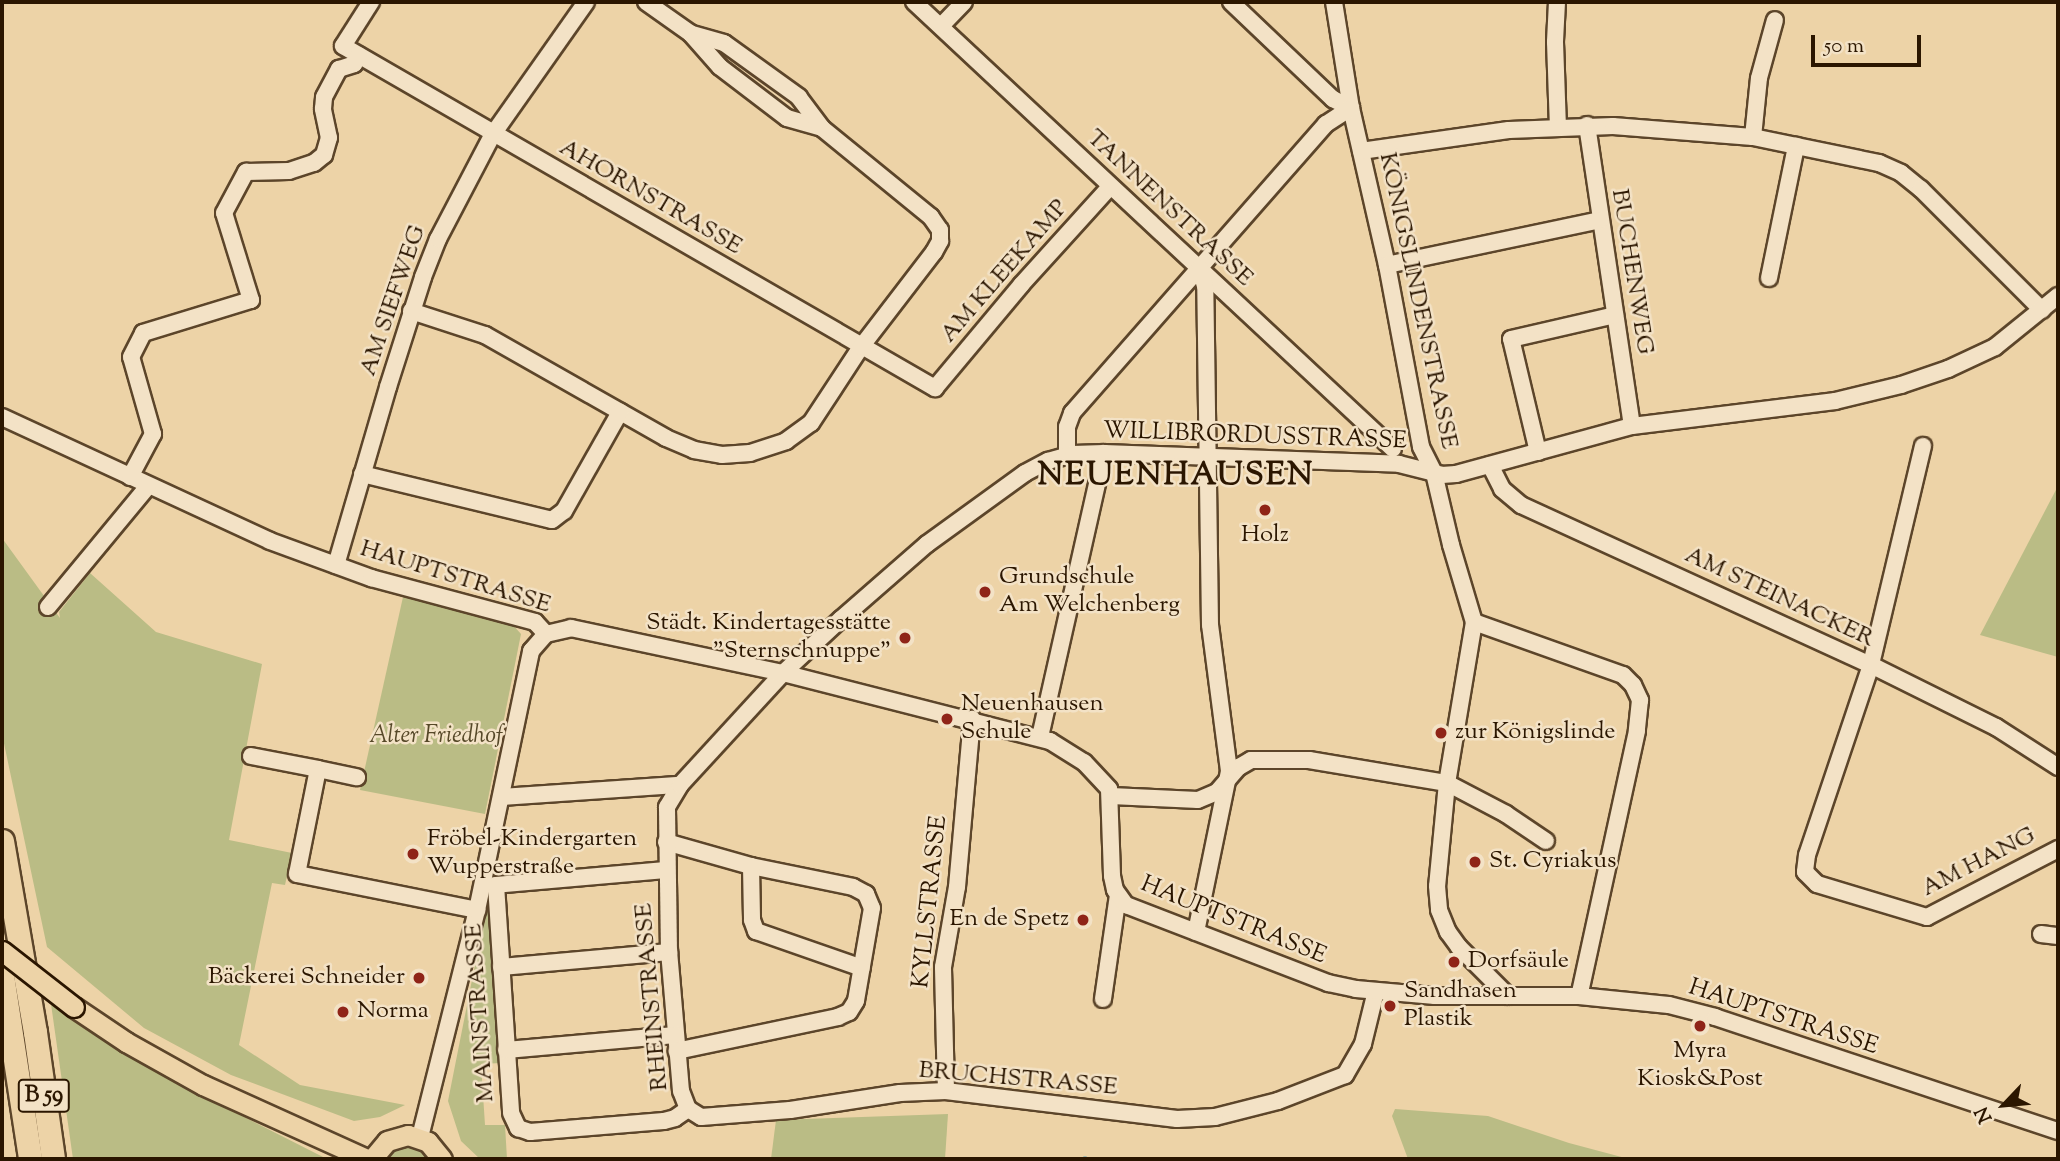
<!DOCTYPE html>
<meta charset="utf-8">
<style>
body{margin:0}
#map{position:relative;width:2060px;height:1161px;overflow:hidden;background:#edd3a7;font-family:"Sorts Mill Goudy",serif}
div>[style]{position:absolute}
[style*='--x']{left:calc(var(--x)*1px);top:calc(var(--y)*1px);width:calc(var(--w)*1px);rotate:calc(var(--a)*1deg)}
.green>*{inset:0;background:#babc85}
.stream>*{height:4.5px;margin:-2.25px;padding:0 2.25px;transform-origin:2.25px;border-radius:2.25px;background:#9bb6af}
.roads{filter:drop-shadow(2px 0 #5c452a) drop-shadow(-2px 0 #5c452a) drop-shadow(0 2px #5c452a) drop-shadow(0 -2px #5c452a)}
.minor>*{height:16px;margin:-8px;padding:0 8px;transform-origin:8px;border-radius:8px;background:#f3e2c6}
.major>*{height:19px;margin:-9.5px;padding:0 9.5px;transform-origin:9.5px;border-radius:9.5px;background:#edd3a7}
.highway>*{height:23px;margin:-11.5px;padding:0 11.5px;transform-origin:11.5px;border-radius:11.5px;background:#edd3a7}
.bridges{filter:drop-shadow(2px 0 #2b1600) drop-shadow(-2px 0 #2b1600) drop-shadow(0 2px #2b1600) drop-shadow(0 -2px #2b1600)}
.major-bridge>*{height:19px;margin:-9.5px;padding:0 9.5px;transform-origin:9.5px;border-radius:9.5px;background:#edd3a7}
.dots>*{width:19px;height:19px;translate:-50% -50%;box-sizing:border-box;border:4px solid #f3e2c6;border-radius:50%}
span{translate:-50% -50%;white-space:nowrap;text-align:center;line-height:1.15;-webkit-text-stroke:5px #f3e2c6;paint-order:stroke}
.shield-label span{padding:2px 5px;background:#f3e2c6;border:2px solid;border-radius:5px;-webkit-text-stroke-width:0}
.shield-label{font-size:23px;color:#2b1600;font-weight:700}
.street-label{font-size:24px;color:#2b1600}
.poi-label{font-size:24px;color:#2b1600}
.left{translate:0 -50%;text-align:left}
.right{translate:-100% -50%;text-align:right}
.park-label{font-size:24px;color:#564828;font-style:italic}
.district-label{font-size:32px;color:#2b1600;font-weight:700;letter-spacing:2px}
.frame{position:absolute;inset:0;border:4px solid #2b1600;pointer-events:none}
.north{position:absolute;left:1969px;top:1070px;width:70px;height:70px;-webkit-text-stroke:5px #f3e2c6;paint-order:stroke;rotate:244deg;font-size:19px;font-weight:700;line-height:28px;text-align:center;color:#2b1600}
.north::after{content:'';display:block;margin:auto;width:24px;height:32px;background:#2b1600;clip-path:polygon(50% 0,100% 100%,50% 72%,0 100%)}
.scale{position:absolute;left:1811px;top:35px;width:110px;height:32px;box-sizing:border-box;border:4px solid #2b1600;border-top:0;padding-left:9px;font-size:21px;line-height:24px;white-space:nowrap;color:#2b1600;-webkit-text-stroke:5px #f3e2c6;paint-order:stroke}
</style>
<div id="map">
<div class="green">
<div style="clip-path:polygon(2058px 486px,2058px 657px,1980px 635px)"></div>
<div style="clip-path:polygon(2px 538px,60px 618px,59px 612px,90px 573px,156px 632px,262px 664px,229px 840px,292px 853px,285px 885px,272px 883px,239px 1045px,300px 1085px,405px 1105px,380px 1117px,354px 1121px,231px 1075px,144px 1028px,47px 947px,2px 734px)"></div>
<div style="clip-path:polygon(403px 597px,513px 625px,521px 634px,485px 814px,360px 790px)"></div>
<div style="clip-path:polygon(491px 884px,501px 1063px,481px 1064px,485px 1125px,505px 1125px,507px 1159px,480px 1159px,461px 1141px,448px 1101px)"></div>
<div style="clip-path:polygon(51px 1004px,199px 1094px,327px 1159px,73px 1159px)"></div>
<div style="clip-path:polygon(1395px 1109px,1488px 1116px,1569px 1143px,1629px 1159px,1408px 1159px,1392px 1116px)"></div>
<div style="clip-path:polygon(948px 1114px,945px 1159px,771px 1159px,776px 1120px)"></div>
<div style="clip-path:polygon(401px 1144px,417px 1145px,433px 1159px,381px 1159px,386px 1152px)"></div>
</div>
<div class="stream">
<div style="--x:1085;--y:1158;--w:1;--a:90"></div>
</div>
<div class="roads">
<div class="minor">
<div style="--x:371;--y:2;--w:52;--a:122.5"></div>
<div style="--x:343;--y:46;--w:684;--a:30.02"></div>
<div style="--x:935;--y:388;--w:134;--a:-50.1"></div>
<div style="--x:1021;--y:285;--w:132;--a:-47.8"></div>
<div style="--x:646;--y:2;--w:54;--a:35.2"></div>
<div style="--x:690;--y:33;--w:45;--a:48.6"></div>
<div style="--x:720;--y:67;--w:84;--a:37.3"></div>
<div style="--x:787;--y:118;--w:36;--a:16"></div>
<div style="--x:914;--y:2;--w:655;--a:43.02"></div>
<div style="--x:1231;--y:2;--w:141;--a:43.6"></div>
<div style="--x:1333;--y:99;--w:20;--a:27"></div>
<div style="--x:1334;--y:2;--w:107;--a:80.9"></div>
<div style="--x:1351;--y:108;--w:161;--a:77.1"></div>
<div style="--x:1387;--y:265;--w:185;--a:79.4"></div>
<div style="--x:1421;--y:447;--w:29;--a:63"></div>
<div style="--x:1434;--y:473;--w:74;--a:76.7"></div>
<div style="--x:1451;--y:545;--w:80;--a:73.4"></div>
<div style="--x:1474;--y:622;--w:163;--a:99.5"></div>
<div style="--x:1447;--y:783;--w:103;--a:95.5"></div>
<div style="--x:1437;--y:886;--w:24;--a:85"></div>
<div style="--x:1439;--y:910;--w:24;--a:68"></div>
<div style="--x:1448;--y:932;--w:19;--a:54"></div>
<div style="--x:1459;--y:947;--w:69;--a:45"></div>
<div style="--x:1557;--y:2;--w:40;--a:92.9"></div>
<div style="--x:1555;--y:42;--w:84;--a:88"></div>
<div style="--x:941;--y:26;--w:33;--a:-46"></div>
<div style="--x:1587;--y:125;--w:304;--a:81.5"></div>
<div style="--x:1753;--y:137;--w:59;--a:-84.2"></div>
<div style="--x:1759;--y:78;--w:60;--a:-74.6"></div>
<div style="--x:1361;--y:151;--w:149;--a:-8.1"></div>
<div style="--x:1509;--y:130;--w:104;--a:-2.2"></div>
<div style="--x:1613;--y:126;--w:140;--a:4.5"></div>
<div style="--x:1753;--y:137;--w:129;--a:11.7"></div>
<div style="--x:1879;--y:163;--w:24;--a:24"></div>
<div style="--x:1901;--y:173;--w:26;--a:39"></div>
<div style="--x:1921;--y:189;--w:171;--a:45"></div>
<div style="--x:1387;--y:265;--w:218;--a:-11.9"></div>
<div style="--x:1769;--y:278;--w:135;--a:-78.4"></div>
<div style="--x:411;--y:311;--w:78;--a:18"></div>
<div style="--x:485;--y:335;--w:208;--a:29.6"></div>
<div style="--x:666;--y:438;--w:30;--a:23"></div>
<div style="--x:694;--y:450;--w:28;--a:10"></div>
<div style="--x:722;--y:455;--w:28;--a:-4"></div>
<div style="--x:750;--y:453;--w:38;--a:-18"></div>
<div style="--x:786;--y:441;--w:31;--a:-36"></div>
<div style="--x:811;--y:423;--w:91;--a:-56.7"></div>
<div style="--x:861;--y:347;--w:120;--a:-52.5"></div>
<div style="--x:934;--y:252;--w:13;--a:-61"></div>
<div style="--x:940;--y:241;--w:11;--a:-90"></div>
<div style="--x:940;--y:230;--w:16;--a:-125"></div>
<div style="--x:931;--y:217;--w:141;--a:-140.8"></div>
<div style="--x:822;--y:128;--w:39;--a:-127"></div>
<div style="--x:799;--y:97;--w:92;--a:-144.2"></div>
<div style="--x:724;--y:43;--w:35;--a:-164"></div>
<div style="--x:2;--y:417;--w:295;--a:24.8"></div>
<div style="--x:270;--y:541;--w:108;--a:20.1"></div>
<div style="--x:371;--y:578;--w:170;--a:15"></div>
<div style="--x:535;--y:622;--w:16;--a:47"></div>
<div style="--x:1923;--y:446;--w:225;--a:103.4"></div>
<div style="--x:1871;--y:665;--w:200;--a:108.6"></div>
<div style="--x:1807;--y:855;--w:17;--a:97"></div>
<div style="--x:1805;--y:872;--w:17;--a:45"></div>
<div style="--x:1817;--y:884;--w:115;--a:16.7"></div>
<div style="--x:1927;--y:917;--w:148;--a:-27.4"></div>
<div style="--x:1538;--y:452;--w:116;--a:-103.4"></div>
<div style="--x:1511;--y:339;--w:107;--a:-13"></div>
<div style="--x:1067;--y:455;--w:28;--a:-90"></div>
<div style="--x:1067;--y:427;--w:15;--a:-70"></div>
<div style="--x:1072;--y:413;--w:385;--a:-48.7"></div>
<div style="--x:1326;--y:124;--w:30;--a:-33"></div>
<div style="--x:1490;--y:465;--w:27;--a:63"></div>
<div style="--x:1502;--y:489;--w:25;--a:40"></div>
<div style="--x:1521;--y:505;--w:385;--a:24.6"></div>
<div style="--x:1871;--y:665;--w:140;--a:26.4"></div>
<div style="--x:1996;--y:727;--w:74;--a:32.8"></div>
<div style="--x:362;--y:474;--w:195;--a:13.6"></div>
<div style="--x:552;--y:520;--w:15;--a:-37"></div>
<div style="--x:564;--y:511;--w:114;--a:-60.5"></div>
<div style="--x:130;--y:477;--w:49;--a:-61.9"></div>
<div style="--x:153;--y:434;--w:80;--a:-105.9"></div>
<div style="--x:131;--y:357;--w:27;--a:-63"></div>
<div style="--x:143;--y:333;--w:113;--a:-17"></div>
<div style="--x:251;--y:300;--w:91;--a:-107.2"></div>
<div style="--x:224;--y:213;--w:47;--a:-61.8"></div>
<div style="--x:246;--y:172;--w:43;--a:-1.3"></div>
<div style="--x:289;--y:171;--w:26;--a:-18"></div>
<div style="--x:314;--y:163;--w:13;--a:-39"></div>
<div style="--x:324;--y:155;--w:18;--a:-74"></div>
<div style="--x:329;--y:138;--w:30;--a:-102"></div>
<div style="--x:323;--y:109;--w:12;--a:-85"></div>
<div style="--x:324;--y:97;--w:32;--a:-62"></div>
<div style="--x:339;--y:69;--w:16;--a:-18"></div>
<div style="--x:354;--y:64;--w:10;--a:-61"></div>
<div style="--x:336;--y:565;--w:185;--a:-73.7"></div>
<div style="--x:388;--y:387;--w:115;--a:-72.3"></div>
<div style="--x:423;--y:277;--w:41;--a:-68.5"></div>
<div style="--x:438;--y:239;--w:119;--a:-62.4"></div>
<div style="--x:493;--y:134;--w:161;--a:-54.8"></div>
<div style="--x:48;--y:607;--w:157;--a:-50.4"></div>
<div style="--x:1474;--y:622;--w:158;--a:19.6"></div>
<div style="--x:1623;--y:675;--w:14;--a:45"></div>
<div style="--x:1633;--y:685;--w:17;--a:65"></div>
<div style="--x:1640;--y:700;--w:31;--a:96"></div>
<div style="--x:1637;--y:731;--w:271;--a:102.3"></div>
<div style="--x:1040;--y:737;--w:291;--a:-77.3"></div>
<div style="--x:251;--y:756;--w:68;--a:11"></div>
<div style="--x:318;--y:769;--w:107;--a:101.3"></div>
<div style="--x:297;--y:874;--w:184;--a:11.3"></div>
<div style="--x:318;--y:769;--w:40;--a:12"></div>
<div style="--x:1111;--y:796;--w:87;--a:2.6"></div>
<div style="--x:1198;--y:800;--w:21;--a:-23"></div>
<div style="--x:1217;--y:792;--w:33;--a:-49"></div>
<div style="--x:1239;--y:767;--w:14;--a:-30"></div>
<div style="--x:1251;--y:760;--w:58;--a:0"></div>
<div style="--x:1309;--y:760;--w:140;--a:9.5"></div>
<div style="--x:1447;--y:783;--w:67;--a:27.7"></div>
<div style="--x:1506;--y:814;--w:48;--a:34"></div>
<div style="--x:502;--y:797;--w:178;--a:-3.9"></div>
<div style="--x:666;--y:842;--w:88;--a:15.8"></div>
<div style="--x:751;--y:866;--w:104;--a:11.6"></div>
<div style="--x:853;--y:887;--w:15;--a:28"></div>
<div style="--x:866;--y:894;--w:15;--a:67"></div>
<div style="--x:872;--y:908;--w:94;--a:99.8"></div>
<div style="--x:856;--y:1001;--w:13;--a:122"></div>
<div style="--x:849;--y:1012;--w:12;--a:156"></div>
<div style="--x:838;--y:1017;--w:165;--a:168.1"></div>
<div style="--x:751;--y:866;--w:54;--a:88.9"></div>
<div style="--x:752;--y:920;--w:12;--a:70"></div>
<div style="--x:756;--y:931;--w:112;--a:19.2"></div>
<div style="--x:666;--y:870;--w:171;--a:175"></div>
<div style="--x:496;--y:885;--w:228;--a:86.2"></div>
<div style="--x:511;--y:1113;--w:17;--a:65"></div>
<div style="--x:518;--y:1128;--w:13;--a:18"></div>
<div style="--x:530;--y:1132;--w:134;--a:-4.7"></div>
<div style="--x:664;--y:1121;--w:11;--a:-15"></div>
<div style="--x:675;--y:1118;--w:16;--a:-35"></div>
<div style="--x:1196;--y:932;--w:164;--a:-78.4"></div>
<div style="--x:1229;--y:771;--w:147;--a:-97.4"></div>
<div style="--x:1210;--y:625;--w:339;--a:-90.8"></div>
<div style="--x:1205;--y:286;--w:18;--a:-106"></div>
<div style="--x:2041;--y:934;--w:17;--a:7"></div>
<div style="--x:501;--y:967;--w:169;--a:-5.1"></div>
<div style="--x:1376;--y:991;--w:55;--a:103.8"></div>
<div style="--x:1363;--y:1044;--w:36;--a:120"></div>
<div style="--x:1345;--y:1075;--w:72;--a:158.8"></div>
<div style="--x:1278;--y:1101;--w:65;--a:165.7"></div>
<div style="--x:1215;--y:1117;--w:38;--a:177"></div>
<div style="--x:1177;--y:1119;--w:233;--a:-173.1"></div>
<div style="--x:946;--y:1091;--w:46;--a:177.5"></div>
<div style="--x:900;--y:1093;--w:111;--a:171.2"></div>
<div style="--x:790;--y:1110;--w:89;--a:175.5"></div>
<div style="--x:701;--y:1117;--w:15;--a:-148"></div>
<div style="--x:688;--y:1109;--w:19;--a:-111"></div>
<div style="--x:681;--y:1091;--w:140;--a:-94.9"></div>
<div style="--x:669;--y:952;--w:145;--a:-90.8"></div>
<div style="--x:667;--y:807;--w:26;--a:-59"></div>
<div style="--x:680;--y:785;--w:152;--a:-47.4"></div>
<div style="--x:783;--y:673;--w:79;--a:-43"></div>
<div style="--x:841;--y:619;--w:114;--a:-41.1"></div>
<div style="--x:927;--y:544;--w:121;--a:-35.9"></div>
<div style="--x:1025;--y:473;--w:26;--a:-28"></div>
<div style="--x:1048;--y:461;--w:26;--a:-16"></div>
<div style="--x:1073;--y:454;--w:31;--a:-2"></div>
<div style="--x:1104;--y:453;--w:295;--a:2.1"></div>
<div style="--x:1399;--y:464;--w:44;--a:14.3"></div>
<div style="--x:1442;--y:475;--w:14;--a:-4"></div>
<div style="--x:1456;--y:474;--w:182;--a:-15.3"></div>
<div style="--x:1632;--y:426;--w:205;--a:-7"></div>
<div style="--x:1835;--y:401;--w:68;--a:-13.6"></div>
<div style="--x:1901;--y:385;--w:50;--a:-18.8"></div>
<div style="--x:1948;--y:369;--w:52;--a:-25.1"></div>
<div style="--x:1995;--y:347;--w:81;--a:-39"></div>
<div style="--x:1103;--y:999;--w:105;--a:-81.8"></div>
<div style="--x:506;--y:1050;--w:170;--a:-5.1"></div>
<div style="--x:946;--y:1091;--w:124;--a:-91.4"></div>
<div style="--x:943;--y:967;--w:81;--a:-80.1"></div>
<div style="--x:957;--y:887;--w:169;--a:-84.9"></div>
<div style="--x:420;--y:1137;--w:234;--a:-75.9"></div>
<div style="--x:477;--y:910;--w:265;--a:-78.2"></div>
<div style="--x:531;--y:651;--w:23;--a:-49"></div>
<div style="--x:546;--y:634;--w:26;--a:-13"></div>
<div style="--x:571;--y:628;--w:217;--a:12"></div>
<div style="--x:783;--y:673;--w:276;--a:14.3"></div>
<div style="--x:1050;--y:741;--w:40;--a:32"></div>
<div style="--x:1084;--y:762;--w:37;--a:47"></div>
<div style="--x:1109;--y:789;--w:87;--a:88"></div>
<div style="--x:1112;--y:876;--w:14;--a:78"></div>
<div style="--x:1115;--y:890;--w:19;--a:54"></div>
<div style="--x:1126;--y:905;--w:217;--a:21.1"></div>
<div style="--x:1328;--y:983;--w:29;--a:12"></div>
<div style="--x:1356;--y:989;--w:79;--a:5.1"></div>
<div style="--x:1435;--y:996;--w:144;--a:0"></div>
<div style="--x:1579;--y:996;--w:90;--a:5.7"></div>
<div style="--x:1669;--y:1005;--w:48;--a:14.6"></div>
<div style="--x:1715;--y:1017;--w:361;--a:18.4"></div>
</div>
<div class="major">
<div style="--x:74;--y:1007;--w:63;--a:33.9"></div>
<div style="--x:126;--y:1042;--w:88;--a:29.2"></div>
<div style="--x:203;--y:1085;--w:180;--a:24.3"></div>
<div style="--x:372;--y:1159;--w:23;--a:-50"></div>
<div style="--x:387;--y:1141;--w:22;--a:-16"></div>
<div style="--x:408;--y:1135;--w:21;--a:19"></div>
<div style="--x:428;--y:1142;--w:22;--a:51"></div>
</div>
<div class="highway">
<div style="--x:2;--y:841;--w:194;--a:80.2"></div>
<div style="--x:35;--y:1032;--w:128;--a:81.9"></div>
<div style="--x:2;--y:975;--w:186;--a:81.3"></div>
</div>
</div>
<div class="bridges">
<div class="major-bridge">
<div style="--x:2;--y:951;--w:91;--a:37.9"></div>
</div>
</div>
<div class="dots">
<div style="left:1265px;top:510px;background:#8f2418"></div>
<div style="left:985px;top:592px;background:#8f2418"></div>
<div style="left:905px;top:638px;background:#8f2418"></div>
<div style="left:947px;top:719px;background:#8f2418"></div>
<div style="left:1441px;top:733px;background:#8f2418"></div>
<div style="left:413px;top:854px;background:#8f2418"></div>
<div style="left:1475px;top:862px;background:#8f2418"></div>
<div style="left:1083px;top:920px;background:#8f2418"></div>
<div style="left:1454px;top:962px;background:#8f2418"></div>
<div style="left:419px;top:978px;background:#8f2418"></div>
<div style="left:1390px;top:1006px;background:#8f2418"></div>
<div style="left:343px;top:1012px;background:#8f2418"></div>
<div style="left:1700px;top:1026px;background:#8f2418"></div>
</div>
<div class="shield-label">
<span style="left:44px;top:1096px">B 59</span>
</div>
<div class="street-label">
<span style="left:650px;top:198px;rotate:30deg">AHORNSTRASSE</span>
<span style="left:1169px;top:209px;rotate:43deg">TANNENSTRASSE</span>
<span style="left:1005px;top:272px;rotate:-49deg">AM KLEEKAMP</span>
<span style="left:1631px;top:272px;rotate:81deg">BUCHENWEG</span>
<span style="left:394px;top:301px;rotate:-71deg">AM SIEFWEG</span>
<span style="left:1417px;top:301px;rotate:78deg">KÖNIGSLINDENSTRASSE</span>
<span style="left:1255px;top:437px;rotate:2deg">WILLIBRORDUSSTRASSE</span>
<span style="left:455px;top:578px;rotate:17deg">HAUPTSTRASSE</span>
<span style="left:1779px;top:598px;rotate:25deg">AM STEINACKER</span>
<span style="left:1979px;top:863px;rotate:-27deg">AM HANG</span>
<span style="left:931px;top:902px;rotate:-84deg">KYLLSTRASSE</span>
<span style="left:1233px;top:921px;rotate:22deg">HAUPTSTRASSE</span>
<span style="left:653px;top:997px;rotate:-95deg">RHEINSTRASSE</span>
<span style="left:481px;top:1013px;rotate:-94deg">MAINSTRASSE</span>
<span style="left:1783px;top:1018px;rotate:18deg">HAUPTSTRASSE</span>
<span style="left:1018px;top:1080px;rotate:5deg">BRUCHSTRASSE</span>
</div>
<div class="poi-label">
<span style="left:1265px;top:536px">Holz</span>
<span class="left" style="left:999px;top:592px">Grundschule<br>Am Welchenberg</span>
<span class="right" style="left:891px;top:638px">Städt. Kindertagesstätte<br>"Sternschnuppe"</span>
<span class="left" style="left:961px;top:719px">Neuenhausen<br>Schule</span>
<span class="left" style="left:1455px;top:733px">zur Königslinde</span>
<span class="left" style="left:427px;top:854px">Fröbel-Kindergarten<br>Wupperstraße</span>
<span class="left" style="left:1489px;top:862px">St. Cyriakus</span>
<span class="right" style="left:1069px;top:920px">En de Spetz</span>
<span class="left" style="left:1468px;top:962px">Dorfsäule</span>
<span class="right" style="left:405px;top:978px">Bäckerei Schneider</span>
<span class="left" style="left:1404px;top:1006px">Sandhasen<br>Plastik</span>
<span class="left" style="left:357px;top:1012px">Norma</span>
<span style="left:1700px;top:1066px">Myra<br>Kiosk&amp;Post</span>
</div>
<div class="park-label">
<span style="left:436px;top:737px">Alter Friedhof</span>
</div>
<div class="district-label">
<span style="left:1176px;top:476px">NEUENHAUSEN</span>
</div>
<div class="frame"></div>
<div class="north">N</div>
<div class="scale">50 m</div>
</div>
